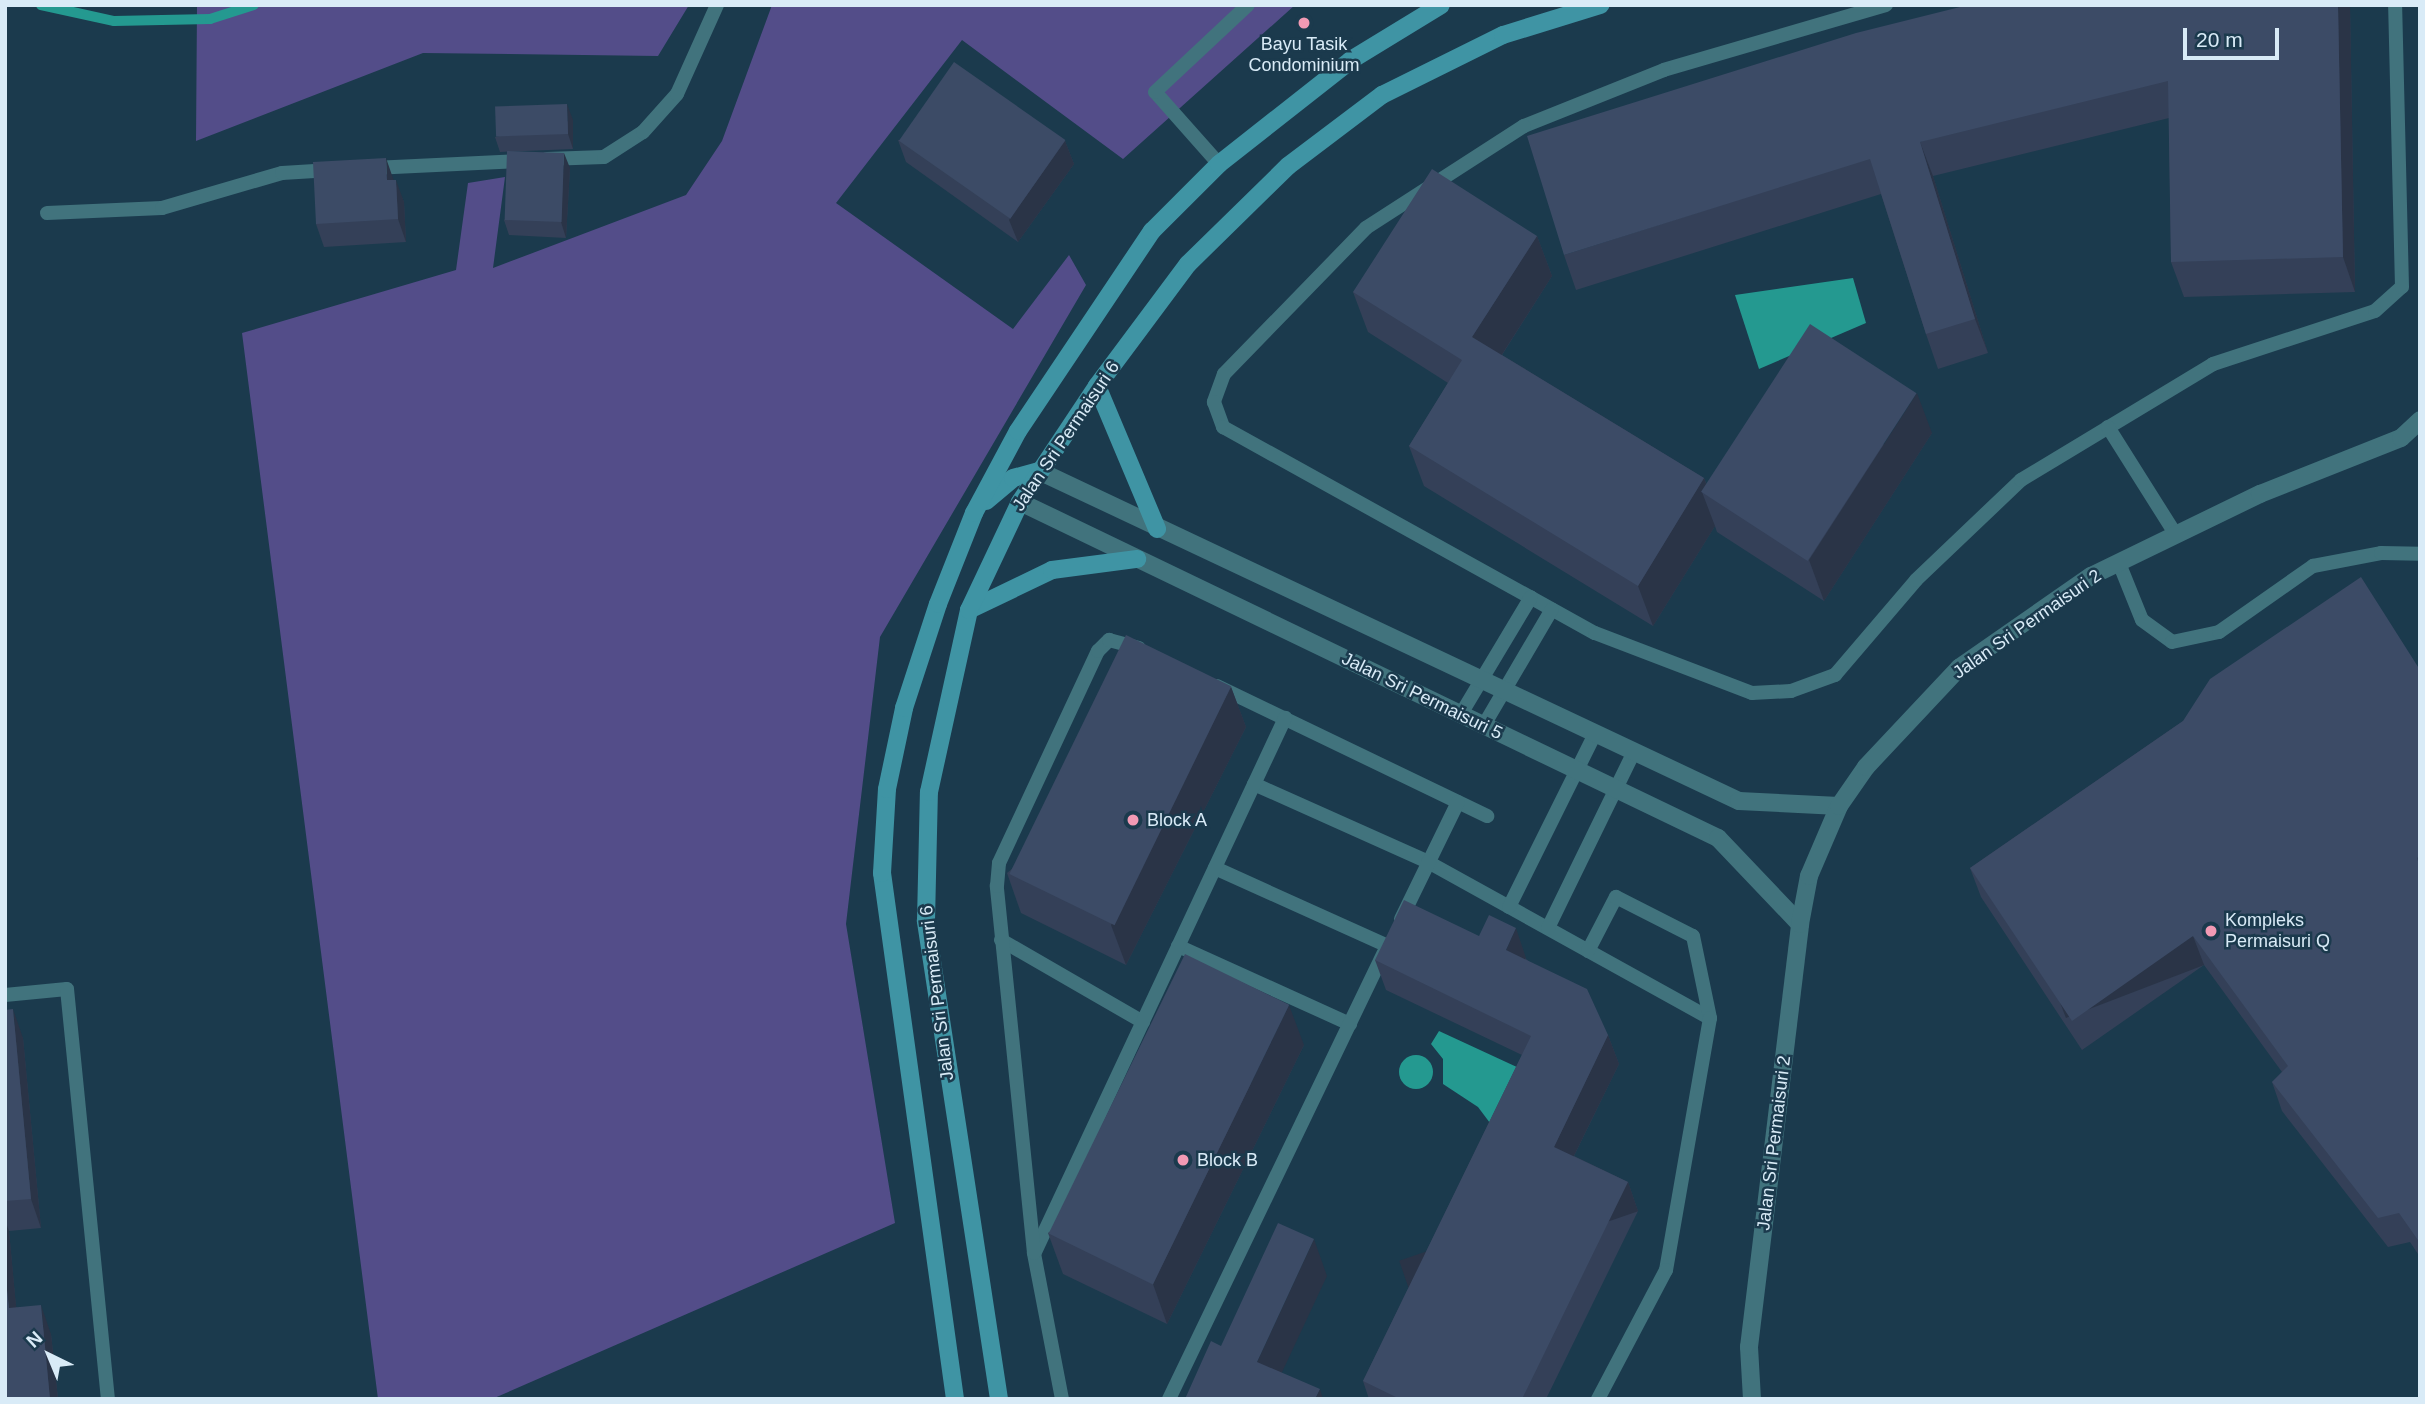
<!DOCTYPE html>
<style>
body{margin:0}
#map{position:relative;width:2425px;height:1404px;overflow:hidden;background:#1b3a4d;font-family:Helvetica,sans-serif}
div>[style]{position:absolute}
[style*='--x']{left:calc(var(--x)*1px);top:calc(var(--y)*1px);width:calc(var(--w)*1px);rotate:calc(var(--a)*1deg)}
.green>*{inset:0;background:#534d89}
.water>*{inset:0;background:#249990}
.round{border-radius:50%}
.stream>*{height:10px;margin:-5px;padding:0 5px;transform-origin:5px;border-radius:5px;background:#249990}
.lane>*{height:14px;margin:-7px;padding:0 7px;transform-origin:7px;border-radius:7px;background:#41737d}
.street>*{height:18px;margin:-9px;padding:0 9px;transform-origin:9px;border-radius:9px;background:#41737d}
.secondary>*{height:18px;margin:-9px;padding:0 9px;transform-origin:9px;border-radius:9px;background:#3f94a4}
.wall>*{inset:0;background:#344058}
.shaded-wall>*{inset:0;background:#2a3447;transform-origin:0 0}
.building>*{inset:0;background:#3c4b66;transform-origin:0 0}
.dots>*{width:19px;height:19px;translate:-50% -50%;box-sizing:border-box;border:4px solid #1b3a4d;border-radius:50%}
span{translate:-50% -50%;white-space:nowrap;text-align:center;line-height:1.15;-webkit-text-stroke:5px #1b3a4d;paint-order:stroke}
.poi-label{font-size:18px;color:#d9ebf7}
.left{translate:0 -50%;text-align:left}
.street-label{font-size:18px;color:#d9ebf7}
.frame{position:absolute;inset:0;border:7px solid #d9ebf7;pointer-events:none}
.north{position:absolute;left:14px;top:1320px;width:70px;height:70px;-webkit-text-stroke:5px #1b3a4d;paint-order:stroke;rotate:317deg;font-size:19px;font-weight:700;line-height:28px;text-align:center;color:#d9ebf7}
.north::after{content:'';display:block;margin:auto;width:24px;height:32px;background:#d9ebf7;clip-path:polygon(50% 0,100% 100%,50% 72%,0 100%)}
.scale{position:absolute;left:2183px;top:28px;width:96px;height:32px;box-sizing:border-box;border:4px solid #d9ebf7;border-top:0;padding-left:9px;font-size:21px;line-height:24px;white-space:nowrap;color:#d9ebf7;-webkit-text-stroke:5px #1b3a4d;paint-order:stroke}
</style>
<div id="map">
<div class="green">
<div style="clip-path:polygon(197px 5px,689px 5px,658px 56px,423px 53px,196px 141px)"></div>
<div style="clip-path:polygon(772px 5px,1295px 5px,1123px 159px,962px 40px,836px 203px,1013px 329px,1069px 255px,1086px 285px,880px 637px,846px 924px,895px 1223px,492px 1399px,378px 1399px,242px 333px,456px 270px,468px 183px,505px 177px,493px 268px,686px 195px,722px 141px)"></div>
</div>
<div class="water">
<div style="clip-path:polygon(1853px 278px,1866px 323px,1759px 369px,1735px 295px)"></div>
<div style="clip-path:polygon(1439px 1031px,1532px 1074px,1493px 1127px,1478px 1107px,1443px 1084px,1443px 1059px,1431px 1044px)"></div>
<div class="round" style="left:1399px;top:1055px;width:34px;height:34px"></div>
</div>
<div class="stream">
<div style="--x:41;--y:5;--w:75;--a:12.4"></div>
<div style="--x:114;--y:21;--w:96;--a:-1.2"></div>
<div style="--x:210;--y:19;--w:46;--a:-17.7"></div>
</div>
<div class="lane">
<div style="--x:1886;--y:5;--w:231;--a:163.7"></div>
<div style="--x:1664;--y:70;--w:151;--a:158.2"></div>
<div style="--x:1524;--y:126;--w:188;--a:147.2"></div>
<div style="--x:1366;--y:228;--w:204;--a:134.2"></div>
<div style="--x:1224;--y:374;--w:30;--a:110"></div>
<div style="--x:1214;--y:402;--w:27;--a:70"></div>
<div style="--x:1223;--y:427;--w:425;--a:29"></div>
<div style="--x:1595;--y:633;--w:168;--a:20.9"></div>
<div style="--x:1752;--y:693;--w:39;--a:-3"></div>
<div style="--x:1791;--y:691;--w:47;--a:-20"></div>
<div style="--x:1835;--y:675;--w:125;--a:-49.5"></div>
<div style="--x:1916;--y:580;--w:145;--a:-43.6"></div>
<div style="--x:2021;--y:480;--w:224;--a:-31.1"></div>
<div style="--x:2213;--y:364;--w:170;--a:-18.1"></div>
<div style="--x:2375;--y:311;--w:36;--a:-42"></div>
<div style="--x:2402;--y:287;--w:282;--a:-91.4"></div>
<div style="--x:547;--y:159;--w:57;--a:-2"></div>
<div style="--x:604;--y:157;--w:46;--a:-32.7"></div>
<div style="--x:643;--y:132;--w:51;--a:-48.2"></div>
<div style="--x:677;--y:94;--w:98;--a:-65.8"></div>
<div style="--x:1219;--y:164;--w:96;--a:-131.6"></div>
<div style="--x:1155;--y:92;--w:127;--a:-43.1"></div>
<div style="--x:373;--y:168;--w:151;--a:-2.7"></div>
<div style="--x:47;--y:213;--w:115;--a:-2.5"></div>
<div style="--x:162;--y:208;--w:125;--a:-16.3"></div>
<div style="--x:282;--y:173;--w:49;--a:-3.5"></div>
<div style="--x:2108;--y:427;--w:128;--a:57.8"></div>
<div style="--x:2119;--y:563;--w:61;--a:68"></div>
<div style="--x:2142;--y:620;--w:37;--a:36"></div>
<div style="--x:2172;--y:642;--w:48;--a:-12"></div>
<div style="--x:2219;--y:632;--w:115;--a:-35.1"></div>
<div style="--x:2313;--y:566;--w:69;--a:-10.8"></div>
<div style="--x:2381;--y:553;--w:39;--a:1"></div>
<div style="--x:1217;--y:686;--w:300;--a:25.7"></div>
<div style="--x:1461;--y:714;--w:136;--a:-59.1"></div>
<div style="--x:1484;--y:725;--w:134;--a:-59.6"></div>
<div style="--x:1254;--y:784;--w:191;--a:24.1"></div>
<div style="--x:1428;--y:862;--w:322;--a:29"></div>
<div style="--x:1215;--y:868;--w:190;--a:24.3"></div>
<div style="--x:1509;--y:907;--w:193;--a:-63.6"></div>
<div style="--x:1401;--y:919;--w:130;--a:-64"></div>
<div style="--x:1548;--y:928;--w:196;--a:-64"></div>
<div style="--x:1001;--y:940;--w:164;--a:30"></div>
<div style="--x:1178;--y:946;--w:189;--a:24.4"></div>
<div style="--x:1588;--y:951;--w:61;--a:-62.6"></div>
<div style="--x:1616;--y:897;--w:86;--a:26.9"></div>
<div style="--x:1693;--y:936;--w:84;--a:78.3"></div>
<div style="--x:1710;--y:1018;--w:256;--a:99.9"></div>
<div style="--x:1666;--y:1270;--w:146;--a:117.8"></div>
<div style="--x:5;--y:995;--w:62;--a:-5.5"></div>
<div style="--x:67;--y:989;--w:412;--a:84.3"></div>
<div style="--x:1035;--y:1252;--w:590;--a:-64.91"></div>
<div style="--x:1062;--y:1399;--w:149;--a:-100.9"></div>
<div style="--x:1034;--y:1253;--w:369;--a:-95.8"></div>
<div style="--x:997;--y:886;--w:23;--a:-85"></div>
<div style="--x:999;--y:863;--w:234;--a:-65"></div>
<div style="--x:1098;--y:651;--w:16;--a:-45"></div>
<div style="--x:1109;--y:640;--w:31;--a:15"></div>
<div style="--x:1169;--y:1399;--w:495;--a:-64.3"></div>
</div>
<div class="street">
<div style="--x:1039;--y:471;--w:774;--a:25.24"></div>
<div style="--x:1739;--y:801;--w:100;--a:2.9"></div>
<div style="--x:1020;--y:502;--w:775;--a:25.71"></div>
<div style="--x:1718;--y:838;--w:119;--a:46.4"></div>
<div style="--x:1752;--y:1399;--w:52;--a:-93.3"></div>
<div style="--x:1749;--y:1347;--w:426;--a:-83.1"></div>
<div style="--x:1800;--y:924;--w:49;--a:-79.4"></div>
<div style="--x:1809;--y:876;--w:76;--a:-66.8"></div>
<div style="--x:1839;--y:806;--w:47;--a:-55.3"></div>
<div style="--x:1866;--y:767;--w:136;--a:-46.8"></div>
<div style="--x:1959;--y:668;--w:161;--a:-34.9"></div>
<div style="--x:2091;--y:576;--w:188;--a:-25.9"></div>
<div style="--x:2260;--y:494;--w:152;--a:-21.7"></div>
<div style="--x:2401;--y:438;--w:26;--a:-43"></div>
</div>
<div class="secondary">
<div style="--x:1097;--y:386;--w:155;--a:67.2"></div>
<div style="--x:986;--y:501;--w:35;--a:-40"></div>
<div style="--x:1013;--y:478;--w:27;--a:-15"></div>
<div style="--x:969;--y:610;--w:92;--a:-25.7"></div>
<div style="--x:1052;--y:570;--w:86;--a:-7.4"></div>
<div style="--x:955;--y:1399;--w:531;--a:-97.9"></div>
<div style="--x:882;--y:873;--w:84;--a:-86.6"></div>
<div style="--x:887;--y:789;--w:83;--a:-78.1"></div>
<div style="--x:904;--y:708;--w:109;--a:-71.9"></div>
<div style="--x:938;--y:604;--w:98;--a:-68.4"></div>
<div style="--x:974;--y:513;--w:93;--a:-61.8"></div>
<div style="--x:1018;--y:431;--w:241;--a:-56.2"></div>
<div style="--x:1152;--y:231;--w:95;--a:-45"></div>
<div style="--x:1219;--y:164;--w:168;--a:-38.2"></div>
<div style="--x:1351;--y:60;--w:105;--a:-31.4"></div>
<div style="--x:999;--y:1399;--w:484;--a:-98.7"></div>
<div style="--x:926;--y:921;--w:129;--a:-88.7"></div>
<div style="--x:929;--y:792;--w:186;--a:-77.6"></div>
<div style="--x:969;--y:610;--w:119;--a:-64.7"></div>
<div style="--x:1020;--y:502;--w:139;--a:-56.4"></div>
<div style="--x:1097;--y:386;--w:152;--a:-53.3"></div>
<div style="--x:1188;--y:264;--w:140;--a:-44.4"></div>
<div style="--x:1288;--y:166;--w:118;--a:-37.1"></div>
<div style="--x:1382;--y:95;--w:135;--a:-26.4"></div>
<div style="--x:1503;--y:35;--w:102;--a:-17.2"></div>
</div>
<div class="wall">
<div style="clip-path:polygon(2350px 5px,2355px 292px,2184px 297px,2171px 262px,2169px 118px,1933px 176px,1988px 353px,1938px 369px,1926px 334px,1881px 194px,1576px 290px,1564px 255px)"></div>
<div style="clip-path:polygon(573px 120px,573px 149px,500px 152px,495px 137px)"></div>
<div style="clip-path:polygon(898px 140px,1065px 141px,1074px 164px,1018px 242px,906px 162px)"></div>
<div style="clip-path:polygon(570px 168px,566px 238px,509px 235px,504px 220px)"></div>
<div style="clip-path:polygon(394px 180px,404px 202px,406px 242px,324px 247px,316px 224px)"></div>
<div style="clip-path:polygon(1537px 236px,1552px 276px,1502px 355px,1704px 478px,1707px 485px,1932px 433px,1824px 601px,1717px 532px,1715px 526px,1653px 626px,1424px 486px,1409px 446px,1448px 383px,1368px 332px,1353px 292px)"></div>
<div style="clip-path:polygon(2420px 670px,2420px 1257px,2410px 1242px,2388px 1247px,2282px 1111px,2272px 1082px,2282px 1072px,2204px 965px,2082px 1050px,1981px 897px,1970px 868px,2183px 721px)"></div>
<div style="clip-path:polygon(1231px 687px,1246px 727px,1126px 965px,1021px 913px,1007px 873px)"></div>
<div style="clip-path:polygon(1526px 958px,1526px 959px,1608px 1035px,1619px 1064px,1574px 1156px,1628px 1182px,1638px 1211px,1546px 1399px,1369px 1399px,1363px 1381px,1522px 1055px,1386px 990px,1375px 960px)"></div>
<div style="clip-path:polygon(5px 1010px,23px 1038px,41px 1228px,9px 1231px,16px 1307px,51px 1334px,58px 1399px,5px 1399px)"></div>
<div style="clip-path:polygon(1304px 1045px,1167px 1324px,1063px 1274px,1048px 1233px)"></div>
</div>
<div class="shaded-wall">
<div style="clip-path:polygon(2338px 5px,2350px 5px,2355px 292px,2343px 257px)"></div>
<div style="clip-path:polygon(567px 104px,573px 120px,573px 149px,568px 134px)"></div>
<div style="clip-path:polygon(1065px 141px,1074px 164px,1018px 242px,1009px 220px)"></div>
<div style="clip-path:polygon(1920px 142px,1933px 176px,1988px 353px,1975px 319px)"></div>
<div style="clip-path:polygon(564px 153px,570px 168px,566px 238px,561px 222px)"></div>
<div style="clip-path:polygon(386px 158px,394px 181px,387px 180px)"></div>
<div style="clip-path:polygon(396px 180px,404px 202px,406px 242px,398px 219px)"></div>
<div style="clip-path:polygon(1537px 236px,1552px 276px,1487px 378px,1472px 337px)"></div>
<div style="clip-path:polygon(1917px 393px,1932px 433px,1824px 601px,1809px 560px)"></div>
<div style="clip-path:polygon(1704px 478px,1711px 497px,1702px 492px,1715px 526px,1653px 626px,1638px 586px)"></div>
<div style="clip-path:polygon(1231px 687px,1246px 727px,1126px 965px,1111px 925px)"></div>
<div style="clip-path:polygon(1516px 928px,1526px 958px,1516px 979px,1506px 950px)"></div>
<div style="left:2193px;top:936px;width:31px;height:148px;rotate:69deg"></div>
<div style="clip-path:polygon(1289px 1005px,1304px 1045px,1167px 1324px,1153px 1284px)"></div>
<div style="clip-path:polygon(13px 1009px,23px 1038px,41px 1228px,31px 1199px)"></div>
<div style="clip-path:polygon(1608px 1035px,1619px 1064px,1564px 1176px,1554px 1147px)"></div>
<div style="left:1628px;top:1182px;width:31px;height:242px;rotate:71deg"></div>
<div style="clip-path:polygon(5px 1220px,9px 1231px,19px 1337px,9px 1308px,5px 1272px)"></div>
<div style="clip-path:polygon(1314px 1239px,1327px 1276px,1270px 1398px,1257px 1362px)"></div>
<div style="clip-path:polygon(41px 1305px,51px 1334px,58px 1399px,50px 1399px)"></div>
<div style="clip-path:polygon(1320px 1389px,1323px 1399px,1315px 1399px)"></div>
</div>
<div class="building">
<div style="clip-path:polygon(1968px 5px,2338px 5px,2343px 257px,2171px 262px,2168px 81px,1920px 142px,1975px 319px,1926px 334px,1870px 159px,1564px 255px,1527px 136px,1856px 33px)"></div>
<div style="left:954px;top:62px;width:136px;height:96px;rotate:35deg"></div>
<div style="left:567px;top:104px;width:30px;height:72px;rotate:88deg"></div>
<div style="left:564px;top:153px;width:69px;height:57px;rotate:92deg"></div>
<div style="clip-path:polygon(386px 158px,387px 180px,396px 180px,398px 219px,316px 224px,313px 162px)"></div>
<div style="clip-path:polygon(1432px 169px,1537px 236px,1472px 337px,1704px 478px,1638px 586px,1409px 446px,1462px 360px,1353px 292px)"></div>
<div style="left:1810px;top:324px;width:127px;height:200px;rotate:33deg"></div>
<div style="clip-path:polygon(2361px 577px,2420px 670px,2420px 855px,2417px 858px,2420px 868px,2420px 1243px,2399px 1213px,2378px 1218px,2272px 1082px,2288px 1066px,2193px 936px,2072px 1021px,1970px 868px,2183px 721px,2210px 679px)"></div>
<div style="left:1126px;top:635px;width:117px;height:266px;rotate:26deg"></div>
<div style="clip-path:polygon(1404px 900px,1479px 936px,1489px 915px,1516px 928px,1506px 950px,1587px 989px,1608px 1035px,1554px 1147px,1628px 1182px,1522px 1399px,1400px 1399px,1363px 1381px,1531px 1036px,1375px 960px)"></div>
<div style="left:1185px;top:954px;width:116px;height:311px;rotate:26deg"></div>
<div style="clip-path:polygon(13px 1009px,31px 1199px,5px 1201px,5px 1010px)"></div>
<div style="clip-path:polygon(1278px 1223px,1314px 1239px,1257px 1362px,1320px 1389px,1315px 1399px,1185px 1399px,1211px 1341px,1221px 1346px)"></div>
<div style="clip-path:polygon(5px 1272px,9px 1308px,41px 1305px,50px 1399px,5px 1399px)"></div>
</div>
<div class="dots">
<div style="left:1304px;top:23px;background:#f19ab4"></div>
<div style="left:1133px;top:820px;background:#f19ab4"></div>
<div style="left:2211px;top:931px;background:#f19ab4"></div>
<div style="left:1183px;top:1160px;background:#f19ab4"></div>
</div>
<div class="poi-label">
<span style="left:1304px;top:55px">Bayu Tasik<br>Condominium</span>
<span class="left" style="left:1147px;top:820px">Block A</span>
<span class="left" style="left:2225px;top:931px">Kompleks<br>Permaisuri Q</span>
<span class="left" style="left:1197px;top:1160px">Block B</span>
</div>
<div class="street-label">
<span style="left:1066px;top:436px;rotate:-56deg">Jalan Sri Permaisuri 6</span>
<span style="left:2027px;top:624px;rotate:-35deg">Jalan Sri Permaisuri 2</span>
<span style="left:1422px;top:696px;rotate:26deg">Jalan Sri Permaisuri 5</span>
<span style="left:937px;top:993px;rotate:-97deg">Jalan Sri Permaisuri 6</span>
<span style="left:1774px;top:1143px;rotate:-83deg">Jalan Sri Permaisuri 2</span>
</div>
<div class="frame"></div>
<div class="north">N</div>
<div class="scale">20 m</div>
</div>
